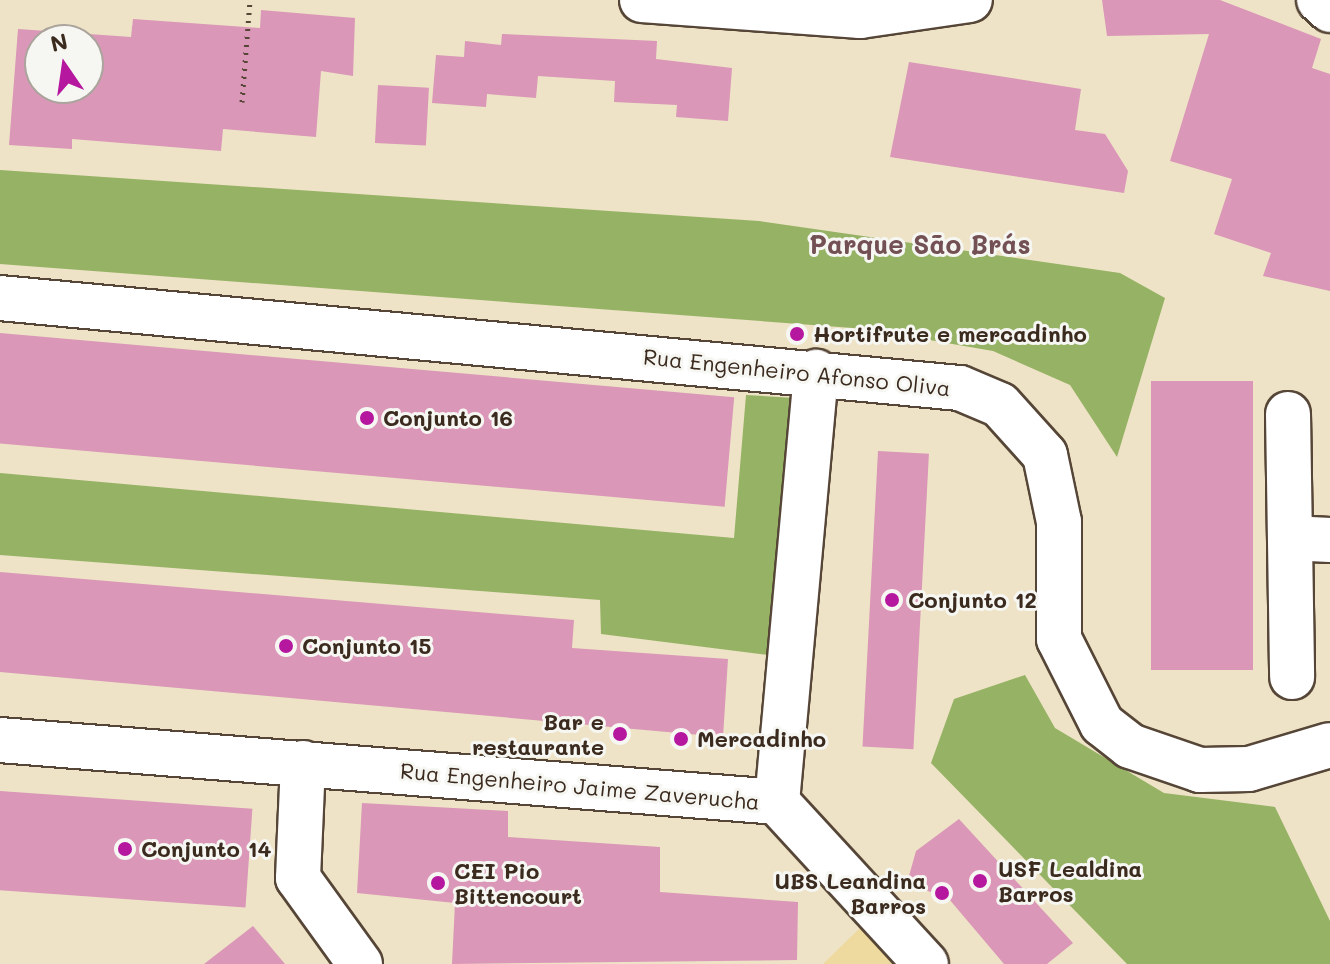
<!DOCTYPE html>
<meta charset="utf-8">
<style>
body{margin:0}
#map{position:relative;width:1330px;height:964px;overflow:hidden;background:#eee3c6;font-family:Mali,sans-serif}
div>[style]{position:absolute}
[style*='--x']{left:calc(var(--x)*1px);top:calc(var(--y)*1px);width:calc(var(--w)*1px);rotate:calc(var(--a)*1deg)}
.forest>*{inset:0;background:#96b264}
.sand>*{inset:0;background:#eeda9e}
.building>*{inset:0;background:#da97b7;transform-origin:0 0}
.path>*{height:5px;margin-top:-2.5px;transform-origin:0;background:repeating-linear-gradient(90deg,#564637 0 2px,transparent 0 8px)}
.roads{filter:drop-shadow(2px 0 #564637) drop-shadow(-2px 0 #564637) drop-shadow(0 2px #564637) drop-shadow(0 -2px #564637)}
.minor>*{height:44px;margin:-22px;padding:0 22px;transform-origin:22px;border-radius:22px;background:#fff}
.dots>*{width:22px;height:22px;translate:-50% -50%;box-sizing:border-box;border:4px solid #f6f6f2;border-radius:50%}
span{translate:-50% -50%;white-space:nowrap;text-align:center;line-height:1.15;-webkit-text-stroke:6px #f6f6f2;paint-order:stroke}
.poi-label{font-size:22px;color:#3b2a1e;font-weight:700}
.left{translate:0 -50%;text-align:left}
.right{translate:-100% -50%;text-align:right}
.street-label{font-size:22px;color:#3b2a1e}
.quarter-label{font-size:26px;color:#735054;font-weight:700}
.north{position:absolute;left:24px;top:24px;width:80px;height:80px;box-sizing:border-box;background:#f6f6f2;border:2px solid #aba49d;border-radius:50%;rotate:347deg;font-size:22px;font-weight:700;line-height:32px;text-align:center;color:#3b2a1e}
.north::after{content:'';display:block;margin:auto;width:28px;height:36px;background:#b5179e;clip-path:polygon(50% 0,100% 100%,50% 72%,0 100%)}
</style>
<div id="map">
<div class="forest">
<div style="clip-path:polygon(0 170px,759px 221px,1120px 273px,1165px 298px,1117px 457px,1070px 385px,993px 351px,866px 329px,0 264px)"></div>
<div style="clip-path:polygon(746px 395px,795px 398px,777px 656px,601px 634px,600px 600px,0 555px,0 473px,734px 538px)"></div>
<div style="clip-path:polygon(1025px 675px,1055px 728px,1164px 793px,1275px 807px,1330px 921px,1330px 964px,1127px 964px,931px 763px,954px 699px)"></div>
</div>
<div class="sand">
<div style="clip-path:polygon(864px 924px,899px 964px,823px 964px)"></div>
</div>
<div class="building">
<div style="clip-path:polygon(1102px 0,1220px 0,1321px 39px,1312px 68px,1330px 74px,1330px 291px,1263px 276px,1271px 253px,1214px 234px,1232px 179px,1170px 161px,1209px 34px,1107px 36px)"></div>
<div style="clip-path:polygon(evenodd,261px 10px,355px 18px,353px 76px,321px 71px,316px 137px,223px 129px,221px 151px,72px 139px,72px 149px,9px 145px,18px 29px,131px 37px,133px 19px,260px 28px,261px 10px,40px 40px,88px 40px,88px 88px,40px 88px,40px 40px)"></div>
<div style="clip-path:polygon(502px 34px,657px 41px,656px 59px,732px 68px,728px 121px,676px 117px,677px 105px,614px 102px,615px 81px,538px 76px,536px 98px,487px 94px,486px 107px,432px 103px,436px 55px,464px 57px,465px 41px,501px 45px)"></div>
<div style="clip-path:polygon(909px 62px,1081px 89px,1075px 130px,1105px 134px,1128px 171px,1124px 193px,890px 157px)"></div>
<div style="left:378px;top:85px;width:51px;height:58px;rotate:3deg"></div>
<div style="left:0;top:333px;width:737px;height:110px;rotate:5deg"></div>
<div style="left:1253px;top:381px;width:289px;height:102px;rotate:90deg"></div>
<div style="left:878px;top:451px;width:51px;height:296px;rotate:3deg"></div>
<div style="clip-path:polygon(0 572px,574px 620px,572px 648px,728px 659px,723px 737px,0 672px)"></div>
<div style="left:0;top:791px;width:253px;height:99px;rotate:4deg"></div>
<div style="clip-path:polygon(362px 803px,508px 811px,508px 837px,660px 847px,660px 892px,798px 902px,797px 960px,452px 964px,455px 903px,357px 893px)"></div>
<div style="clip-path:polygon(959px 819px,1073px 943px,1047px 964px,1004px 964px,949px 899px,907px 883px,916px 851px)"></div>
<div style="clip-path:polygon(253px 926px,285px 964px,204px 964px)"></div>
</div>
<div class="path">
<div style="--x:242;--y:102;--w:102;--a:-85.5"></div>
</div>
<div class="roads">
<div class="minor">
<div style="--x:642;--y:0;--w:219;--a:4.2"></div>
<div style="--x:860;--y:16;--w:111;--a:-8.3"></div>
<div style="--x:1319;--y:0;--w:15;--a:42"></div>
<div style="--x:0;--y:298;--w:964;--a:5.36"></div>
<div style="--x:960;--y:388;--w:43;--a:23"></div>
<div style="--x:1000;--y:405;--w:67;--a:48"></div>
<div style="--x:1045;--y:455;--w:68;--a:78.2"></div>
<div style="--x:1059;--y:522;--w:117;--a:90"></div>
<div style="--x:1059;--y:639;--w:95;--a:63.2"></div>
<div style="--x:1102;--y:724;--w:36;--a:38"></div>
<div style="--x:1130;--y:746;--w:74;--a:18.9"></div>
<div style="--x:1200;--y:770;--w:49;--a:-1.2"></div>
<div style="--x:1249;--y:769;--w:84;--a:-16.5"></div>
<div style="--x:1288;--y:414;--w:263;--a:89.1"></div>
<div style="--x:1290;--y:538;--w:40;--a:2.9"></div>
<div style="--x:0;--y:740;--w:779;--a:4.56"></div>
<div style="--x:303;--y:763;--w:115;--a:92.5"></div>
<div style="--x:298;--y:878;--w:106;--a:54.2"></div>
<div style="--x:777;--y:802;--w:432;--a:-84.8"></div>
<div style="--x:777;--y:802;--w:220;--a:47.4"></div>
</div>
</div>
<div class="dots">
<div style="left:797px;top:334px;background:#b5179e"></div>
<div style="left:367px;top:418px;background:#b5179e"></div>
<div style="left:892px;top:600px;background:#b5179e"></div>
<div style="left:286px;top:646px;background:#b5179e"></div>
<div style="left:620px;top:734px;background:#b5179e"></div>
<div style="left:681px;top:739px;background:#b5179e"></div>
<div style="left:125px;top:849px;background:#b5179e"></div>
<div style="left:980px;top:881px;background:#b5179e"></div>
<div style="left:438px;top:883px;background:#b5179e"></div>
<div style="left:942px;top:893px;background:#b5179e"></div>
</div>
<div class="poi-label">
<span class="left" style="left:813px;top:334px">Hortifrute e mercadinho</span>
<span class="left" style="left:383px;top:418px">Conjunto 16</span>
<span class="left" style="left:908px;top:600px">Conjunto 12</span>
<span class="left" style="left:302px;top:646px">Conjunto 15</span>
<span class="right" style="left:604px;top:734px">Bar e<br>restaurante</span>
<span class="left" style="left:697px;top:739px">Mercadinho</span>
<span class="left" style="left:141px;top:849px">Conjunto 14</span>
<span class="left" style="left:998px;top:881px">USF Lealdina<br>Barros</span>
<span class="left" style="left:454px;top:883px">CEI Pio<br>Bittencourt</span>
<span class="right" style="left:926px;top:893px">UBS Leandina<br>Barros</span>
</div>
<div class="street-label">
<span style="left:797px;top:372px;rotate:6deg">Rua Engenheiro Afonso Oliva</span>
<span style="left:580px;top:786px;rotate:5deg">Rua Engenheiro Jaime Zaverucha</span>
</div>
<div class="quarter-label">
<span style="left:920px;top:245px">Parque São Brás</span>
</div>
<div class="north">N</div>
</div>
